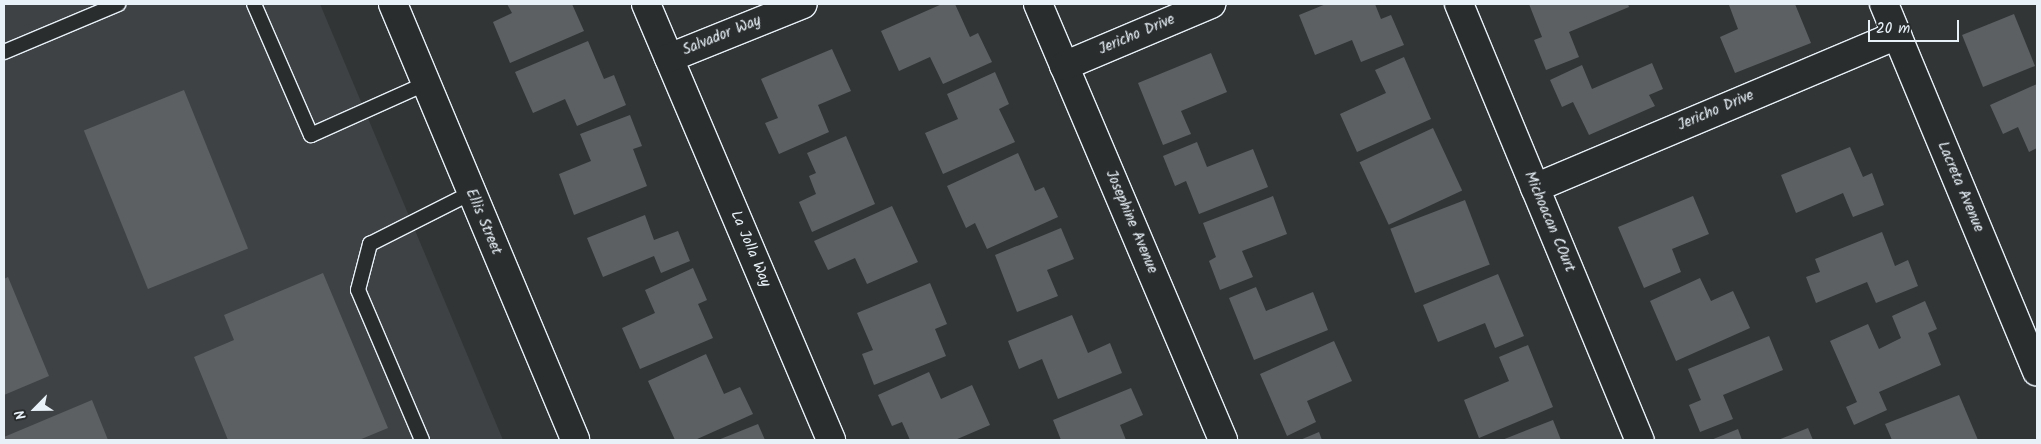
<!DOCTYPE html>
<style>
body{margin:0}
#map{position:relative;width:2041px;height:444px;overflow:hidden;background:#323536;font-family:Kalam,sans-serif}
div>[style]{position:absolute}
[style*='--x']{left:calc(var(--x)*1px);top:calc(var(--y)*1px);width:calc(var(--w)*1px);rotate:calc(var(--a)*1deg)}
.built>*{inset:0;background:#3f4244}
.building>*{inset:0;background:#5c6063;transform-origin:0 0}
.roads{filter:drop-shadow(1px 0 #e8f1f8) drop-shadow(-1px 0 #e8f1f8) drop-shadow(0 1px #e8f1f8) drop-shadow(0 -1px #e8f1f8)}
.lane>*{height:14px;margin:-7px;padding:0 7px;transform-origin:7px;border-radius:7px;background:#2a2d2e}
.street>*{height:28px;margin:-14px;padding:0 14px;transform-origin:14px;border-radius:14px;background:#2a2d2e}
span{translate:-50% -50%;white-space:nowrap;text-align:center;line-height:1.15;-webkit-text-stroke:5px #2a2d2e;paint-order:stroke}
.street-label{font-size:15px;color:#e8f1f8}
.frame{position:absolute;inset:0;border:5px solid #e8f1f8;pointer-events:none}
.north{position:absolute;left:10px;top:384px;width:50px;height:50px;-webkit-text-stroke:4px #2a2d2e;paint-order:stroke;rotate:247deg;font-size:14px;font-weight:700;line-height:20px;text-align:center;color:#e8f1f8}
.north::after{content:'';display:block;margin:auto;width:18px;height:22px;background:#e8f1f8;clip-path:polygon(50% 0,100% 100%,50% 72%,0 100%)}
.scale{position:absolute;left:1868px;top:20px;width:91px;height:22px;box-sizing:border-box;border:2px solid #e8f1f8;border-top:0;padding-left:6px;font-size:15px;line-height:18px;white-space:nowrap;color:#e8f1f8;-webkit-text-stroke:4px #2a2d2e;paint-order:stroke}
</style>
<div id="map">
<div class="built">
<div style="clip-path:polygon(4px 4px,320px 4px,503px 440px,4px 440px)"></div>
</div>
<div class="building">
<div style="clip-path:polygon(507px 4px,572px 4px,584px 31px,510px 63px,493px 22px,512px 13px)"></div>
<div style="clip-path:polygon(942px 4px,955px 4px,970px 37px,978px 33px,992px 62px,943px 84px,930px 57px,899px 71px,881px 31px)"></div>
<div style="clip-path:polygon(1326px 4px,1375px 4px,1381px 19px,1391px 15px,1404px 45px,1361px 62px,1352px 40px,1315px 55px,1299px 15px)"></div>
<div style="clip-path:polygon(1529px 4px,1628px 4px,1629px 7px,1569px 32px,1579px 57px,1546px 70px,1534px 40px,1542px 37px)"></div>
<div style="clip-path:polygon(1732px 4px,1795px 4px,1811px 43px,1735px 73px,1720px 37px,1738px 29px,1729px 5px)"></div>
<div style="left:2014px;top:14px;width:56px;height:56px;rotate:68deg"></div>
<div style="clip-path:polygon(588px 41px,604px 79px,614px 75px,626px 105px,577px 126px,565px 99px,533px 113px,515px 72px)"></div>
<div style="clip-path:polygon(832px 49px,851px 91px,818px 105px,829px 132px,779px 154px,765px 123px,778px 118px,761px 79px)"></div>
<div style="clip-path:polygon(1211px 53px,1227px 92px,1181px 111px,1191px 134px,1163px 145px,1138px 83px)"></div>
<div style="clip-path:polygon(1404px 57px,1431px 119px,1357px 152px,1340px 114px,1386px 93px,1375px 70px)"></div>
<div style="clip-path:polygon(1652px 63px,1663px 89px,1649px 95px,1655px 106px,1589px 135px,1573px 102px,1562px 107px,1550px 80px,1582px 65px,1592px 89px)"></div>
<div style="clip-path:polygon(995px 72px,1009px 104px,999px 109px,1015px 142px,943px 174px,925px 133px,958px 119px,947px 94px)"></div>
<div style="clip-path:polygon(2037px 84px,2037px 148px,2029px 152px,2018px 127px,2003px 134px,1990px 105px)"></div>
<div style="left:184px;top:90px;width:171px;height:108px;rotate:68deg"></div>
<div style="clip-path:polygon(630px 115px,642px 146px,633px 149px,647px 186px,574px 215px,559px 174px,591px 161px,580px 134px)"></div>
<div style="left:1433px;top:128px;width:69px;height:81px;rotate:65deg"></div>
<div style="clip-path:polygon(846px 136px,875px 204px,812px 232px,799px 202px,816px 194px,809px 176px,816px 173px,807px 153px)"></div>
<div style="clip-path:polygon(1197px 142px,1207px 167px,1253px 149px,1268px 187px,1199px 214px,1186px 181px,1175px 186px,1163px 156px)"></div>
<div style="clip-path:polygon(1850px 147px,1863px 177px,1872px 173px,1884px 205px,1853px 217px,1843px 193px,1796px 213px,1781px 175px)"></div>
<div style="clip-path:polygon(1018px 153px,1035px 191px,1044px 187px,1058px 217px,987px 249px,975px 223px,966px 228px,947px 186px)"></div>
<div style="clip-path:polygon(1273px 196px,1287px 234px,1242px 251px,1253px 277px,1220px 290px,1209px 261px,1216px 257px,1203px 223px)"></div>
<div style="clip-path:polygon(1693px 196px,1709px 234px,1672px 249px,1681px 272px,1644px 288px,1618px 227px)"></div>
<div style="left:1465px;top:200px;width:69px;height:80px;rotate:69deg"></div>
<div style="clip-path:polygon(892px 206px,918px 262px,867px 284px,855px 258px,828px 270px,814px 241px)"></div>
<div style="clip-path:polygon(645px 215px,654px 240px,678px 231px,690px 261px,661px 273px,654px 256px,603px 277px,587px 238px)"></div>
<div style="clip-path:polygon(1061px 228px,1074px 259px,1047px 270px,1058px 296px,1017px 312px,995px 255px)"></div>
<div style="clip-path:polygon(1882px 232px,1895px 266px,1908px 260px,1918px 286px,1876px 303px,1867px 282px,1816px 303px,1806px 277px,1820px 272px,1815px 259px)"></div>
<div style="clip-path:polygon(693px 268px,707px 300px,698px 304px,713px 338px,640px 369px,622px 328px,655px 313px,645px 290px)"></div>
<div style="clip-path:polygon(323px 273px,388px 428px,359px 440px,228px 440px,194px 357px,234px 340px,224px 315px)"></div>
<div style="clip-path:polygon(1498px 274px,1524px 336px,1495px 348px,1485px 323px,1438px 342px,1423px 305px)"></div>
<div style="clip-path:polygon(8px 277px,49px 376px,4px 395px,4px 279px)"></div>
<div style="clip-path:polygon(1700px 278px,1711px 301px,1733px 291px,1750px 328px,1676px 361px,1650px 301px)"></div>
<div style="clip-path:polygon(930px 283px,947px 324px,935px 329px,946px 356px,874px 385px,862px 354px,873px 350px,857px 313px)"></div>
<div style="clip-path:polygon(1256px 287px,1266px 311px,1313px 292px,1328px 330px,1254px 360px,1229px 298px)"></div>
<div style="clip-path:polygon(1925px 301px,1937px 329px,1928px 333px,1941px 365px,1879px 392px,1887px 410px,1854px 425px,1846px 407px,1857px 402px,1830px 341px,1868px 324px,1879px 349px,1901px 338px,1892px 316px)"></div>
<div style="clip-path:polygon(1072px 315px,1088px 353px,1110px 343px,1122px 373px,1058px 399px,1042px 359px,1019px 369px,1008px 341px)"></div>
<div style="clip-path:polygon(1769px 336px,1783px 370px,1723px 395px,1733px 419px,1700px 432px,1689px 405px,1701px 400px,1688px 369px)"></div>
<div style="clip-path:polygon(1334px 341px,1352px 381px,1307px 401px,1316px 422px,1287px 436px,1260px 374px)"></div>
<div style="clip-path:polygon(1528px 345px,1553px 407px,1479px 438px,1464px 400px,1509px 381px,1499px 357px)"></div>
<div style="clip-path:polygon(706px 354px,724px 394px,740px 387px,753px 414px,695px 440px,675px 440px,648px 381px)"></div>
<div style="clip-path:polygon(929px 372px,941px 399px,972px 385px,990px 425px,955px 440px,910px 440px,902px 422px,892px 426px,878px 395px)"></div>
<div style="clip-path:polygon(1131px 388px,1143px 415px,1120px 425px,1126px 440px,1061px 440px,1053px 420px)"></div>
<div style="clip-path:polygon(1959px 395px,1978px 440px,1892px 440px,1885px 424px)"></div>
<div style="clip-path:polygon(92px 400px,108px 440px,4px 440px,4px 437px)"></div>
<div style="clip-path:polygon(1553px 420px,1561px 440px,1502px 440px)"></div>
<div style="clip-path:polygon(758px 424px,765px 440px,718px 440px)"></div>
<div style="clip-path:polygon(1808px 428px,1813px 440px,1778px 440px)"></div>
<div style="clip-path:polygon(1738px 429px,1742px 440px,1711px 440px)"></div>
<div style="clip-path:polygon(1319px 432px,1322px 440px,1300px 440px)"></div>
</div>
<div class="roads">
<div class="lane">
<div style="--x:254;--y:4;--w:143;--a:66.5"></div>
<div style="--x:311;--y:135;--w:125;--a:-24.1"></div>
<div style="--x:4;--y:52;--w:124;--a:-22.8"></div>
<div style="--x:422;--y:440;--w:163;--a:-113.1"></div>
<div style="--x:358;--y:290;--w:48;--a:-75.4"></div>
<div style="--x:370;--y:244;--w:113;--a:-26.8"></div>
</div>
<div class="street">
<div style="--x:393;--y:4;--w:472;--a:67.3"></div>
<div style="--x:646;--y:4;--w:474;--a:67"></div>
<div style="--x:1038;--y:4;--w:474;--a:67"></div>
<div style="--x:1459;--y:4;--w:472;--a:67.5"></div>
<div style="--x:1884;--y:4;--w:398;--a:67.4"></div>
<div style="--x:669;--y:58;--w:144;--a:-21.9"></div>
<div style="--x:1064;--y:66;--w:160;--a:-22.9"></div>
<div style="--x:1535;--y:188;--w:393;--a:-22.9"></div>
</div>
</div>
<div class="street-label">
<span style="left:1137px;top:35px;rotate:-23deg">Jericho Drive</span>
<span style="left:722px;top:36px;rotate:-22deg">Salvador Way</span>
<span style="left:1716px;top:111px;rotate:-23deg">Jericho Drive</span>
<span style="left:1960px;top:187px;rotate:67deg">Lacreta Avenue</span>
<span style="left:483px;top:222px;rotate:67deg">Ellis Street</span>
<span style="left:1131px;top:222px;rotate:67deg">Josephine Avenue</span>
<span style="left:1549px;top:222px;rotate:67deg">Michoacan COurt</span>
<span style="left:750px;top:249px;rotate:67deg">La Jolla Way</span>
</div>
<div class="frame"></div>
<div class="north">N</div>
<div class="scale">20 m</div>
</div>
